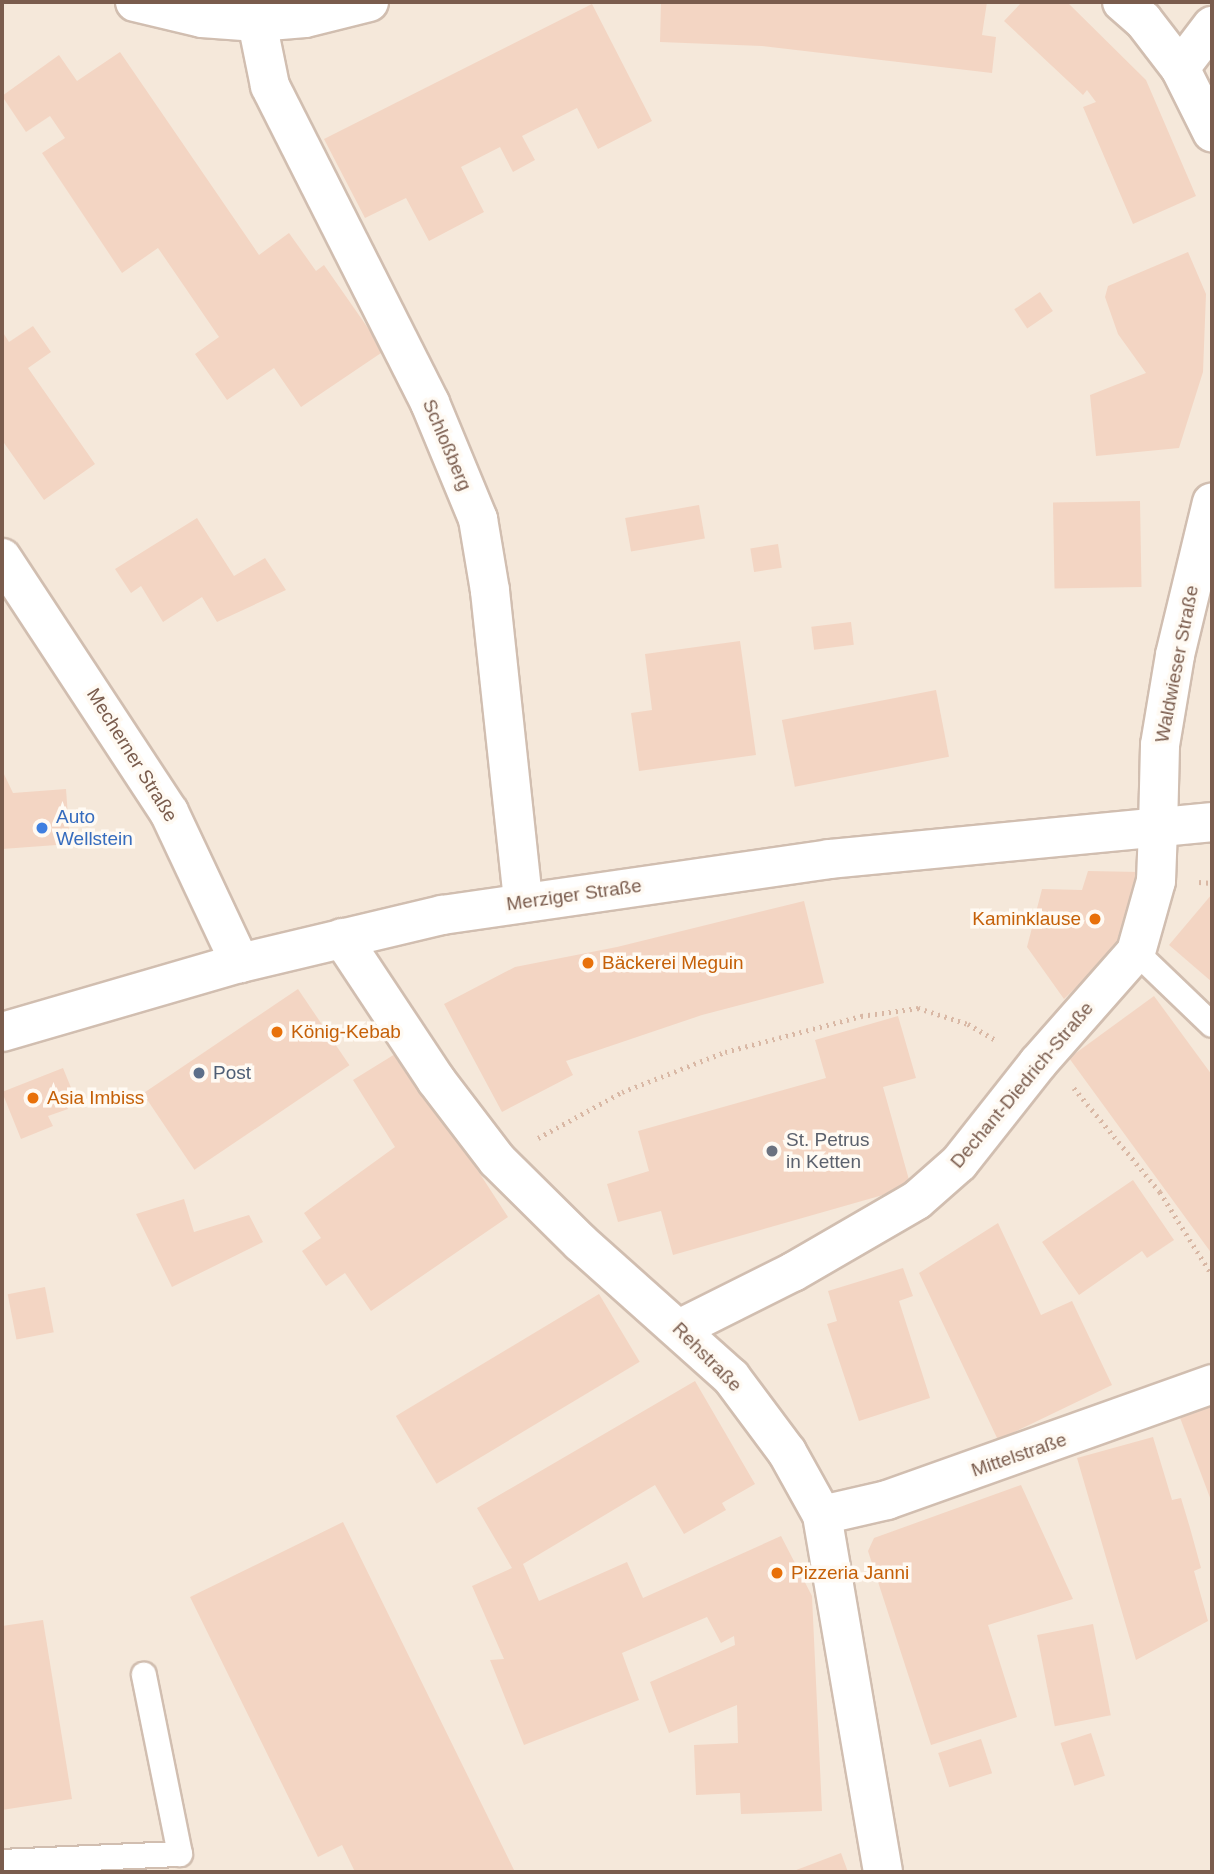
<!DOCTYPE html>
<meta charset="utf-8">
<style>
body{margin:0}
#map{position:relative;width:1214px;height:1874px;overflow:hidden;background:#fdf6ec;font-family:Arial,sans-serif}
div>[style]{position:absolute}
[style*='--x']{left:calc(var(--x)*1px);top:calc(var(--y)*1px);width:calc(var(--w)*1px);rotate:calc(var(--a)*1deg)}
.residential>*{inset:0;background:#f5e8da;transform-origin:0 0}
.building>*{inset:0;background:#f3d5c3;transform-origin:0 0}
.path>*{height:4.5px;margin-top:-2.25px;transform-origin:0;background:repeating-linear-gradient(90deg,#d9b8a5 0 2px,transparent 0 7px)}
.roads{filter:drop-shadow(2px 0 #d1beb0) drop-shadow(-2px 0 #d1beb0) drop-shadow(0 2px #d1beb0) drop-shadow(0 -2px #d1beb0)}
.service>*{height:24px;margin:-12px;padding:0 12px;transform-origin:12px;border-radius:12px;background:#fff}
.minor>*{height:38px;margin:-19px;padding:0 19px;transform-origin:19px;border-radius:19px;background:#fff}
.secondary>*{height:38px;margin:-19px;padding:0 19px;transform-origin:19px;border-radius:19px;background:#fff}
.dots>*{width:19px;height:19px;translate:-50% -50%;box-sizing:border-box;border:4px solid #fffaf3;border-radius:50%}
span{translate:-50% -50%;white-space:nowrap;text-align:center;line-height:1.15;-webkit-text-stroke:7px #fffaf3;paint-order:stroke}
.street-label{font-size:19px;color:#7a5c4d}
.shop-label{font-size:19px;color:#366cbe}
.left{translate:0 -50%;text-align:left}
.food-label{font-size:19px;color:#c56008}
.right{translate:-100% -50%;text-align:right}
.service-label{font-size:19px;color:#4e5e75}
.worship-label{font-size:19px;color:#5b616d}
.frame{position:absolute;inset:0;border:4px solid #7a5c4d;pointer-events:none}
</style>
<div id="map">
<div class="residential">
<div style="left:2px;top:2px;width:1210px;height:1870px"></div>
</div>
<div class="building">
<div style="clip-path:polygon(661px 2px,987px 2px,982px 35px,996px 37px,992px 73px,762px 46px,660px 42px)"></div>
<div style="clip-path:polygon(1022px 2px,1067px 2px,1146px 80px,1196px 196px,1133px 224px,1083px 107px,1096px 102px,1087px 90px,1083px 95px,1004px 21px)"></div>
<div style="clip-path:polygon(592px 4px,652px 121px,598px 149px,577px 108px,522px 136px,535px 160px,513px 172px,500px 147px,461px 167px,484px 212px,429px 241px,406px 198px,365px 218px,324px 139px)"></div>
<div style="clip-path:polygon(120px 52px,259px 255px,289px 233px,316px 271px,324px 265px,384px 351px,301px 407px,274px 368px,227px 400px,195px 354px,219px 337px,158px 248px,122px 273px,42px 153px,65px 138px,50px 116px,26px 132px,2px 96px,59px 55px,77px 81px)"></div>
<div style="clip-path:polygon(1188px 252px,1206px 294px,1203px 372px,1179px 448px,1096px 456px,1090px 395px,1146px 373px,1118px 334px,1105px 297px,1108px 286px)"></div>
<div style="left:1040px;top:292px;width:23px;height:31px;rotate:56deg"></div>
<div style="clip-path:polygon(33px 326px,51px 352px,28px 368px,95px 464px,44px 500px,2px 440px,2px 331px,9px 342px)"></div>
<div style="left:1140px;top:501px;width:86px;height:87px;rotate:89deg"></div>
<div style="left:699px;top:505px;width:34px;height:75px;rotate:80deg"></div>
<div style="clip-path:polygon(197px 518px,234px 576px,265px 558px,286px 590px,217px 622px,202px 597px,163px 622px,141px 586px,131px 593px,115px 569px)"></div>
<div style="left:778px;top:544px;width:24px;height:28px;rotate:81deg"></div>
<div style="left:851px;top:622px;width:23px;height:40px;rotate:83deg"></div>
<div style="clip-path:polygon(740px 641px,756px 755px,639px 771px,631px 713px,652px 710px,645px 654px)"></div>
<div style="left:936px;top:690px;width:68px;height:157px;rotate:79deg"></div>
<div style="clip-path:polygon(2px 770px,13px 793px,66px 789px,70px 844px,2px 849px)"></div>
<div style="clip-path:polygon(1088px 871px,1140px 872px,1119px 946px,1064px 999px,1027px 947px,1042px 889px,1082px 890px)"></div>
<div style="clip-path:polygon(1212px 894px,1212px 982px,1169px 945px)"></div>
<div style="clip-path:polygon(804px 901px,824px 983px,702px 1015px,566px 1061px,573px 1075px,502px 1112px,444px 1004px,515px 967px,617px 947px)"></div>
<div style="left:298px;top:989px;width:92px;height:187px;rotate:56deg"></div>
<div style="clip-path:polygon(1154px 996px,1212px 1075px,1212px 1254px,1069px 1058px)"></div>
<div style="clip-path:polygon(898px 1016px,916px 1078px,883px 1087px,911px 1187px,673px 1255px,661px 1211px,618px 1222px,607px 1184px,649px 1171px,638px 1131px,826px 1078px,815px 1040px)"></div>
<div style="clip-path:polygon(400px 1051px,508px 1217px,371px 1311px,345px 1273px,326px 1286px,302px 1251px,321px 1238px,304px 1213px,395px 1147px,353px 1080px)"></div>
<div style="clip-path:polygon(63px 1068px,74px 1095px,64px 1100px,68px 1109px,48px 1116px,53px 1126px,21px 1139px,2px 1092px)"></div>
<div style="clip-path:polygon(1133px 1180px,1174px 1240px,1147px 1258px,1142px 1251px,1079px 1295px,1042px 1242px)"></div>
<div style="clip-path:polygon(184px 1199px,194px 1232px,249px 1215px,263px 1242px,172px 1287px,136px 1214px)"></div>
<div style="clip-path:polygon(998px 1223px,1041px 1315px,1072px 1301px,1112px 1385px,998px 1440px,919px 1273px)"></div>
<div style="clip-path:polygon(903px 1268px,913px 1296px,899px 1301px,930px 1398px,859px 1421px,827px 1324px,837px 1321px,828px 1291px)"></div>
<div style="left:45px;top:1287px;width:46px;height:38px;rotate:79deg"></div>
<div style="left:599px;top:1294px;width:79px;height:237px;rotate:59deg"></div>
<div style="clip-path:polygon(695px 1381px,755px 1484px,722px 1503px,726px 1510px,684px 1534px,655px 1485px,523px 1564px,539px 1601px,627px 1562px,643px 1598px,781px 1536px,812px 1596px,822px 1811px,741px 1814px,740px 1793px,696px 1795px,694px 1745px,738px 1743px,737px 1705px,669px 1733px,650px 1682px,735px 1645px,734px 1636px,721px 1643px,707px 1617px,622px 1653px,639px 1700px,524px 1745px,490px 1660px,504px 1659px,472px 1586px,512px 1568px,477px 1508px)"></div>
<div style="clip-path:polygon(1212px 1403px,1212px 1503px,1179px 1415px)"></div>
<div style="clip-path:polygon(1153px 1437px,1172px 1500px,1181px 1498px,1190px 1528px,1201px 1568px,1194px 1571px,1208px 1621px,1136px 1660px,1077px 1458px)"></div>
<div style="clip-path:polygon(1021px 1485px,1073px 1599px,988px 1625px,1017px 1717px,931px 1745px,868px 1551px,874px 1538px)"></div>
<div style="clip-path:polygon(343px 1522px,515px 1872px,355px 1872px,342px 1845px,318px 1857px,190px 1597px)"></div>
<div style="clip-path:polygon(43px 1620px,72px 1799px,2px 1810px,2px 1626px)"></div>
<div style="left:1093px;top:1624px;width:93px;height:57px;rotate:79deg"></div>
<div style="left:1091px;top:1733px;width:45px;height:32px;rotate:72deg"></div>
<div style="left:981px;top:1739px;width:36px;height:45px;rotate:72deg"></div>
<div style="clip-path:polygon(841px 1853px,848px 1872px,791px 1872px)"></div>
</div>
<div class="path">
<div style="--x:1199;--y:882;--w:13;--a:4"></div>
<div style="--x:1074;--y:1088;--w:135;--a:50.4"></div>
<div style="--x:1160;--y:1192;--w:98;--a:57.9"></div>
<div style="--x:538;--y:1138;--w:96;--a:-28.7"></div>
<div style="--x:622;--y:1092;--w:110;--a:-21.2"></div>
<div style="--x:725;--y:1052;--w:141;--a:-14.8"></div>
<div style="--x:861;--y:1016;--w:58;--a:-8"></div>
<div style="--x:918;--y:1008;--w:52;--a:17.7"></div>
<div style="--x:968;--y:1024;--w:34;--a:30"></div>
</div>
<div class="roads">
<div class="service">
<div style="--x:1136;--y:952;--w:105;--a:43.8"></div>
<div style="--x:2;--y:1862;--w:178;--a:-2.6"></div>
<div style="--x:180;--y:1854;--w:183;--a:-101.4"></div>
</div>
<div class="minor">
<div style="--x:135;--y:2;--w:69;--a:13.4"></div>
<div style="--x:202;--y:18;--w:55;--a:4.2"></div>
<div style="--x:257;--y:22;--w:48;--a:-4.8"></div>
<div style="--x:305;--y:18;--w:66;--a:-14"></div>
<div style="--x:257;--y:22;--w:65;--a:78.5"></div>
<div style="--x:270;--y:86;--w:355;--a:63.2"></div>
<div style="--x:430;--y:403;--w:126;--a:67.5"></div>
<div style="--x:478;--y:519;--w:73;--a:80.5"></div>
<div style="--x:490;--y:591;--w:313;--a:83.9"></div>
<div style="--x:1180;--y:68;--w:53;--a:-52.7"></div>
<div style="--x:342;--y:938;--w:170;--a:56.5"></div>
<div style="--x:436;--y:1080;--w:101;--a:52.7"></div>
<div style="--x:497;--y:1160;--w:118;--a:44.7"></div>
<div style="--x:581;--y:1243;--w:201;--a:41.8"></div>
<div style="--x:731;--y:1377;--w:94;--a:53.3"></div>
<div style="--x:787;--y:1452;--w:72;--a:60.9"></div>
<div style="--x:822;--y:1515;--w:362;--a:80.3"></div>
<div style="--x:679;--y:1329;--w:127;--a:-26.6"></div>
<div style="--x:793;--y:1272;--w:143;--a:-30.1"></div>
<div style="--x:917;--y:1200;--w:56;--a:-41.4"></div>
<div style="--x:959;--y:1163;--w:127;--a:-51.7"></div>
<div style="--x:1038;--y:1063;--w:148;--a:-48.6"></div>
<div style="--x:1136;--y:952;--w:74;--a:-74.3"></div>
<div style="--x:1156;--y:881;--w:53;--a:-87.8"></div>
<div style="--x:822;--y:1515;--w:67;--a:-13"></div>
<div style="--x:887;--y:1500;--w:345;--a:-19.6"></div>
</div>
<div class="secondary">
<div style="--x:1122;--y:2;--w:28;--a:41"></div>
<div style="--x:1143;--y:20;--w:61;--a:52.4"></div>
<div style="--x:1180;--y:68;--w:72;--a:63.4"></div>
<div style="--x:2;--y:558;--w:304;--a:56.7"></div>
<div style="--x:169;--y:812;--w:167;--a:64.8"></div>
<div style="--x:1158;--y:828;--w:83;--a:-88.6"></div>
<div style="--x:1160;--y:745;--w:91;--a:-80.5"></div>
<div style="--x:1175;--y:655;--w:157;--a:-76.4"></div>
<div style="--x:2;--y:1032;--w:248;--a:-16.2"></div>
<div style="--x:240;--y:963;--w:208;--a:-13.4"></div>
<div style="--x:442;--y:915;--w:391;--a:-8.2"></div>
<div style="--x:829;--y:859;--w:385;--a:-5.5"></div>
</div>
</div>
<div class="dots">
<div style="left:42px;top:828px;background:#3f7fe0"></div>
<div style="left:1095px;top:919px;background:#e8710a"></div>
<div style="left:588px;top:963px;background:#e8710a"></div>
<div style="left:277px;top:1032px;background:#e8710a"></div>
<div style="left:199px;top:1073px;background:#5c6f8a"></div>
<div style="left:33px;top:1098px;background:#e8710a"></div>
<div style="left:772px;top:1151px;background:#6b7280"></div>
<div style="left:777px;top:1573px;background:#e8710a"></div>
</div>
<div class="street-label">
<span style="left:447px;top:445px;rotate:67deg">Schloßberg</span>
<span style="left:1177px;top:664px;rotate:-79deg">Waldwieser Straße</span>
<span style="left:132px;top:755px;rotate:58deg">Mecherner Straße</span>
<span style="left:574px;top:895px;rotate:-8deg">Merziger Straße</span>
<span style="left:1022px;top:1085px;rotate:-50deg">Dechant-Diedrich-Straße</span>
<span style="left:707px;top:1357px;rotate:45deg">Rehstraße</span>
<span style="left:1019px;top:1455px;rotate:-19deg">Mittelstraße</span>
</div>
<div class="shop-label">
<span class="left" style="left:56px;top:828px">Auto<br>Wellstein</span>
</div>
<div class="food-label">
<span class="right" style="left:1081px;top:919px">Kaminklause</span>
<span class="left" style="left:602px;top:963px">Bäckerei Meguin</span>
<span class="left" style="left:291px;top:1032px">König-Kebab</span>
<span class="left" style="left:47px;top:1098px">Asia Imbiss</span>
<span class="left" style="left:791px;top:1573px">Pizzeria Janni</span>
</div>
<div class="service-label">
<span class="left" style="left:213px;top:1073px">Post</span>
</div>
<div class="worship-label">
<span class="left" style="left:786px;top:1151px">St. Petrus<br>in Ketten</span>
</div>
<div class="frame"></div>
</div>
